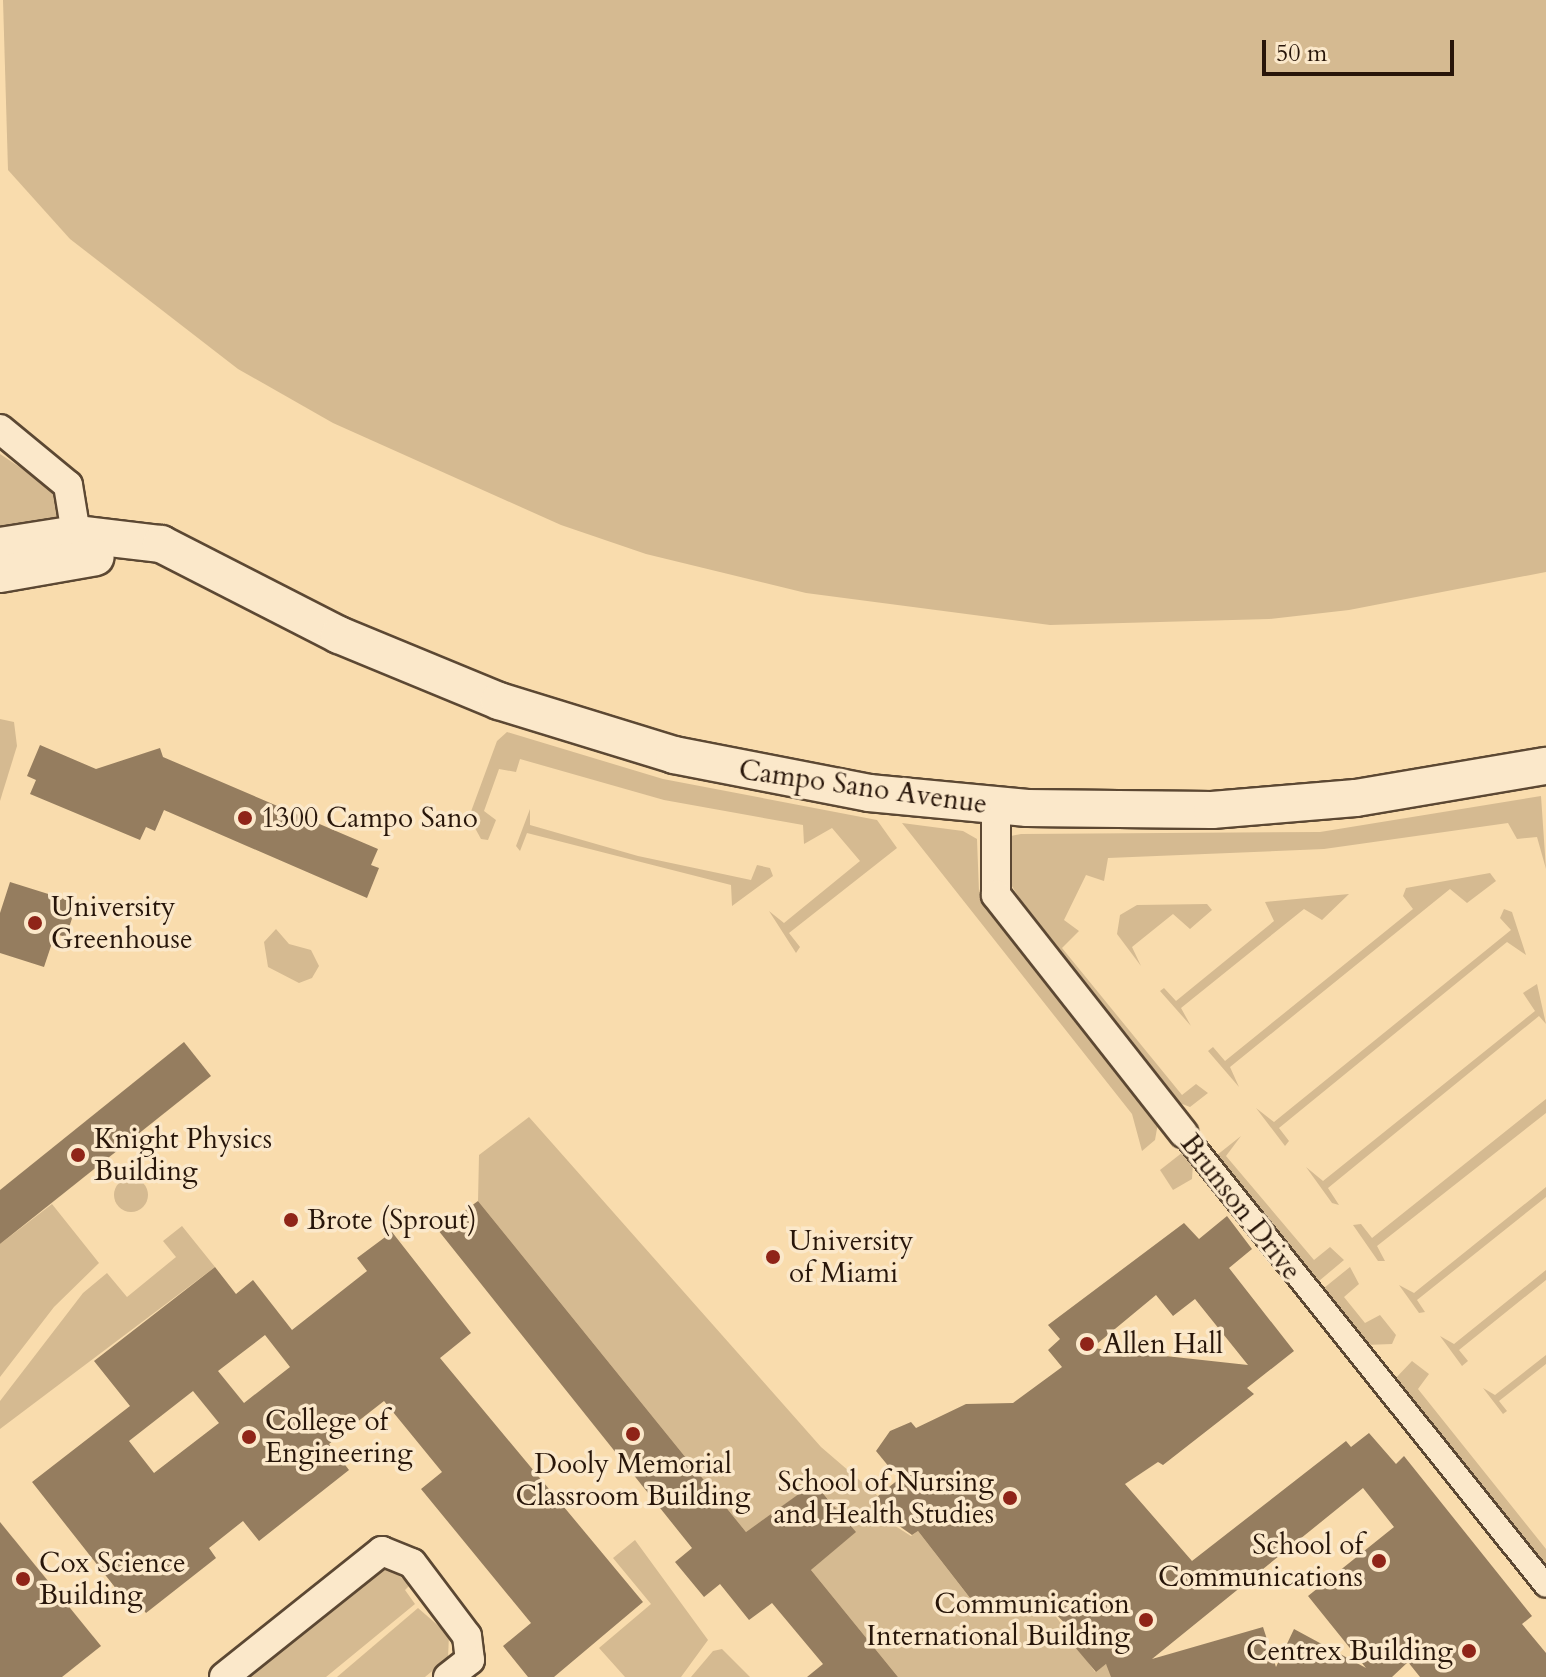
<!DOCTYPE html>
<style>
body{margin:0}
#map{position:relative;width:1546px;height:1677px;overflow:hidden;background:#f9dcad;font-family:Cardo,serif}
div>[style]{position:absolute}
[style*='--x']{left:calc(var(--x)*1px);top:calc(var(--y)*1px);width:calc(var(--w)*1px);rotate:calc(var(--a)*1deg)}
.green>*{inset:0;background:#d5ba91}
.round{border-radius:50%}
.building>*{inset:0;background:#957d5f}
.roads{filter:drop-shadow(2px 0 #5c4833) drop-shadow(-2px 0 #5c4833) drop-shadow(0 2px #5c4833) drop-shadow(0 -2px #5c4833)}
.pedestrian>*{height:22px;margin:-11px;padding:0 11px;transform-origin:11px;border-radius:11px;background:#fbe8ca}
.minor>*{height:28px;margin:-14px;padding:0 14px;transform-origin:14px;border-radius:14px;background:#fbe8ca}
.tertiary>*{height:36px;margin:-18px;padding:0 18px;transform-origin:18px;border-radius:18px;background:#fbe8ca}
.dots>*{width:22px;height:22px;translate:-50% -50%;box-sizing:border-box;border:4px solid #fbe8ca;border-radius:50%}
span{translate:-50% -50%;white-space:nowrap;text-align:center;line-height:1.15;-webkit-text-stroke:7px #fbe8ca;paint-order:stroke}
.street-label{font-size:28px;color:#28160a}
.poi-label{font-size:28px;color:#28160a}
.left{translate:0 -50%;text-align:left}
.right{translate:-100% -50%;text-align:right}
.scale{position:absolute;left:1262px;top:40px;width:192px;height:36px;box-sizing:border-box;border:4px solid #28160a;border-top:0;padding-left:10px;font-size:24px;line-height:28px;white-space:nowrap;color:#28160a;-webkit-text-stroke:6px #fbe8ca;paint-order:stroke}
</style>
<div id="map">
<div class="green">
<div style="clip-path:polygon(3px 0,1546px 0,1546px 572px,1349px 610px,1269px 619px,1050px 625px,806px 593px,646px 554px,561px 525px,333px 423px,238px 369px,70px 239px,8px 170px)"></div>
<div style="clip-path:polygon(0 454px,57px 492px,62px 510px,57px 519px,0 537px)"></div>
<div style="clip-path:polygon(0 719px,14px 722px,17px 746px,0 801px)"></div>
<div style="clip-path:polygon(507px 732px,663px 779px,877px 820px,897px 848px,789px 933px,800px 947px,796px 953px,769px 911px,784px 923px,860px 861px,832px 828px,804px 844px,803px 825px,664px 800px,520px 759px,516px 772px,499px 769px,484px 811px,496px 820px,488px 840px,481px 839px,469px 817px,497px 741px)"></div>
<div style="clip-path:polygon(1541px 796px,1546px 869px,1537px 837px,1517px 839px,1508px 823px,1324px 849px,1108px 858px,1104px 881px,1086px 875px,1064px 920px,1079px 931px,1062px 948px,1182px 1095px,1196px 1084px,1208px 1093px,1190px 1107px,1177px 1102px,1041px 932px,1008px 880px,1007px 848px,1011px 836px,1021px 834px,1320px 832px)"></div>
<div style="clip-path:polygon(530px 809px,530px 825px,638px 856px,751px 880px,757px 865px,770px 868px,773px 876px,732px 906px,731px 885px,527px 833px,520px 851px,516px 846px)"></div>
<div style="clip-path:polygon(902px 823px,963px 831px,977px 839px,979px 892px,993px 915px,1158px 1123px,1155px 1140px,1142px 1151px,1132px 1114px)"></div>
<div style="clip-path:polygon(1490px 873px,1496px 881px,1467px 903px,1450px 889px,1230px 1067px,1239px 1087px,1208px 1051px,1213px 1047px,1225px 1061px,1413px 909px,1403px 896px,1406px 888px)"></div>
<div style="clip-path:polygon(1349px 894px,1322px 920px,1304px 909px,1181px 1008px,1191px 1026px,1160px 991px,1164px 988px,1176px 1001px,1274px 921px,1265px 902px)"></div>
<div style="clip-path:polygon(1207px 904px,1212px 910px,1190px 929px,1173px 914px,1132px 947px,1141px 966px,1117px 934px,1120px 915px,1137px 905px)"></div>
<div style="clip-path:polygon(1504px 909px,1512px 912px,1526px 955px,1507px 942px,1279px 1128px,1289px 1141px,1285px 1146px,1256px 1108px,1274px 1122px,1511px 930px,1500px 918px)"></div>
<div style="clip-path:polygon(276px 929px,289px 944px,311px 950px,319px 966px,312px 978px,299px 983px,268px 967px,264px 942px)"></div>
<div style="clip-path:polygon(1537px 984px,1546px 1024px,1539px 1016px,1328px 1188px,1339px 1205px,1332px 1203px,1306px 1167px,1323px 1181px,1535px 1011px,1523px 993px)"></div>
<div style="clip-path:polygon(1546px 1099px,1546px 1113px,1377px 1246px,1385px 1261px,1378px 1261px,1353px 1225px,1361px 1224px,1372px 1238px)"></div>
<div style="clip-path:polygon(529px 1117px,821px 1447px,878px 1496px,892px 1524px,911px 1536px,918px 1531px,976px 1606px,986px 1599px,1004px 1612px,1025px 1603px,1036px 1588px,1095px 1672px,1106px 1664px,1117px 1677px,898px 1677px,811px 1570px,855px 1532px,815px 1483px,746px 1532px,478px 1201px,479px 1155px)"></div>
<div style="clip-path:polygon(1241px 1136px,1226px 1156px,1314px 1260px,1330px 1247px,1344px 1260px,1313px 1286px,1212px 1159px)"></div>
<div style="clip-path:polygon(1183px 1152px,1193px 1163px,1192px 1179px,1173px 1190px,1160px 1170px)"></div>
<div class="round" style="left:114px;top:1178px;width:34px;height:34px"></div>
<div style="clip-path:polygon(1546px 1187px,1546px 1197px,1417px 1300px,1425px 1312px,1419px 1313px,1399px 1285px,1414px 1293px)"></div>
<div style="clip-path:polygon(52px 1204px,99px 1263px,54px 1307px,0 1377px,0 1244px)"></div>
<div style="clip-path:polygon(182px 1226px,215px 1267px,0 1429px,0 1401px,83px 1293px,107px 1273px,127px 1297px,176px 1257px,163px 1241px)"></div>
<div style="clip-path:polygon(1350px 1267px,1359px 1284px,1344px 1297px,1365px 1323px,1380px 1315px,1396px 1335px,1392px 1344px,1365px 1345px,1319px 1292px)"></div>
<div style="clip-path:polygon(1546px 1270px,1546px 1280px,1459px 1350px,1468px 1361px,1462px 1366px,1440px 1336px,1454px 1344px)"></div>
<div style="clip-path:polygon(1546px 1355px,1546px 1364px,1499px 1401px,1507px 1411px,1503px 1414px,1483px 1388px,1495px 1395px)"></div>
<div style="clip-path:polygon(1412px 1361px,1429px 1374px,1418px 1389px,1546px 1549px,1546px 1574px,1393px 1381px)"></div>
<div style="clip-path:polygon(635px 1540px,708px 1640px,681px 1677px,625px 1677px,599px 1648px,651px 1604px,613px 1558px)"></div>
<div style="clip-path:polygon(389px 1567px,410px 1585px,405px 1590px,415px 1604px,326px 1677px,242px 1677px,377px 1568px)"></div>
<div style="clip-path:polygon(418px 1608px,449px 1635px,448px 1658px,425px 1677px,337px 1677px)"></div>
<div style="clip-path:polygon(722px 1649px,750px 1677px,691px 1677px,713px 1651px)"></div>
</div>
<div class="building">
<div style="clip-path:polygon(40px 745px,96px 769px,160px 748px,163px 757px,378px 849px,371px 865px,379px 868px,367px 898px,164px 810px,155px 831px,146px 827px,140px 840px,30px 794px,36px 780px,27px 776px)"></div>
<div style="clip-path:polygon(10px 882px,77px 903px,66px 937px,55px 934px,44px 967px,0 953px,0 913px)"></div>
<div style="clip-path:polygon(184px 1042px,211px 1076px,0 1244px,0 1190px)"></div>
<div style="clip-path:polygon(478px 1201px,746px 1532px,814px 1483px,856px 1532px,811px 1570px,898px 1677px,807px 1677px,823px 1664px,772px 1603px,749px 1620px,720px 1584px,704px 1597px,675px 1562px,692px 1548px,438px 1230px)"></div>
<div style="clip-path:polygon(evenodd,1227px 1216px,1252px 1249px,1229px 1268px,1294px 1351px,1247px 1388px,1254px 1394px,1163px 1465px,1158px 1462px,1125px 1484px,1192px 1561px,1346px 1441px,1351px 1447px,1369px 1433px,1396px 1464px,1404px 1456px,1532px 1616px,1522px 1624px,1546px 1653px,1546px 1677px,1420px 1677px,1408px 1662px,1392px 1677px,1111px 1677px,1106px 1664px,1096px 1672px,1069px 1640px,1076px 1634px,1037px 1596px,1003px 1611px,986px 1599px,977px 1607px,918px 1531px,912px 1535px,885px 1516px,878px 1496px,899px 1479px,876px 1451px,890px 1431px,911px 1422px,916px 1428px,966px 1404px,1013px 1403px,1062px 1367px,1048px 1350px,1060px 1339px,1048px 1325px,1184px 1223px,1199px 1239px,1227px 1216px,1156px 1295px,1173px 1316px,1195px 1299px,1248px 1365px,1092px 1348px,1156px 1295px,1227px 1216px,1363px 1488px,1394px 1527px,1308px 1596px,1366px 1668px,1294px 1629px,1276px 1667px,1263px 1627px,1152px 1659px,1363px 1488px)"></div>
<div style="clip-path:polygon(evenodd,392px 1232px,471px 1333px,440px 1358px,643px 1602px,554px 1677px,528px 1677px,503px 1646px,531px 1623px,421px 1489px,442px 1472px,384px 1401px,329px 1444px,349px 1470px,259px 1541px,243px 1521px,209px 1548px,216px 1558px,146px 1613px,132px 1595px,125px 1600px,32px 1482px,130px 1406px,94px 1361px,215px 1267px,236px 1294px,253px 1280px,292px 1330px,367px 1271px,357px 1258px,392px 1232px,265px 1335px,290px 1367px,244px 1403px,218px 1371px,265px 1335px,392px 1232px,193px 1391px,219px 1423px,154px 1473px,129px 1441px,193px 1391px)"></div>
<div style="clip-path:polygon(0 1522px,101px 1646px,62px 1677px,0 1677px)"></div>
</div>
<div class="roads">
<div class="pedestrian">
<div style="--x:1183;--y:1133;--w:580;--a:51.29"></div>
</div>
<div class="minor">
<div style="--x:0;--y:429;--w:88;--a:39.5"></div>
<div style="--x:68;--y:485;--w:50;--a:80.7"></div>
<div style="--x:996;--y:806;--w:89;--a:90"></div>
<div style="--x:996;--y:895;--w:303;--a:51.8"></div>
<div style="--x:224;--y:1677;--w:202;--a:-38.6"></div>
<div style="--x:382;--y:1551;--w:32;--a:22"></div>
<div style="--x:412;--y:1563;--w:91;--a:53"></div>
<div style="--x:467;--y:1636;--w:24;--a:83"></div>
<div style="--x:470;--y:1660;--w:28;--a:142"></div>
</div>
<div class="tertiary">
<div style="--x:0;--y:546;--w:77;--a:-9"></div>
<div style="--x:76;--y:534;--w:86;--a:6.7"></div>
<div style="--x:161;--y:544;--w:200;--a:27.1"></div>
<div style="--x:339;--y:635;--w:173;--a:22.4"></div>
<div style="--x:499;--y:701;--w:183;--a:17.1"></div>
<div style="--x:674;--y:755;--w:199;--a:11"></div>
<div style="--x:869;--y:793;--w:159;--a:5.4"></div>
<div style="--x:1027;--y:808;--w:185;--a:0.6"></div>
<div style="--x:1212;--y:810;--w:144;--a:-4.8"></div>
<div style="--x:1356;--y:798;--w:193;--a:-9.6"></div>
<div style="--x:0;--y:574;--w:97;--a:-10"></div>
</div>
</div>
<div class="dots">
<div style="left:245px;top:818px;background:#8f2418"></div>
<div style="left:35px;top:923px;background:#8f2418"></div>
<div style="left:78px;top:1155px;background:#8f2418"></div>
<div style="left:291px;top:1220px;background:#8f2418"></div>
<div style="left:773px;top:1257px;background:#8f2418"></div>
<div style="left:1087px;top:1344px;background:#8f2418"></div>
<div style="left:633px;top:1434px;background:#8f2418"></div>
<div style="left:249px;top:1437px;background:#8f2418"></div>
<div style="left:1010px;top:1498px;background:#8f2418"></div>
<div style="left:1379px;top:1561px;background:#8f2418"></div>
<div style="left:23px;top:1579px;background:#8f2418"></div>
<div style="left:1146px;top:1620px;background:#8f2418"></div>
<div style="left:1469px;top:1651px;background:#8f2418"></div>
</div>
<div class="street-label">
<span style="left:863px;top:787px;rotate:8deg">Campo Sano Avenue</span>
<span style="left:1241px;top:1207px;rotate:52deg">Brunson Drive</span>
</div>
<div class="poi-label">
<span class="left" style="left:261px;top:818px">1300 Campo Sano</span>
<span class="left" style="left:51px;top:923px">University<br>Greenhouse</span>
<span class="left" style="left:94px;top:1155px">Knight Physics<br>Building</span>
<span class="left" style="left:307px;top:1220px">Brote (Sprout)</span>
<span class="left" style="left:789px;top:1257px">University<br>of Miami</span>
<span class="left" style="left:1103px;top:1344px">Allen Hall</span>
<span class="left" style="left:265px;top:1437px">College of<br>Engineering</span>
<span style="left:633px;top:1480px">Dooly Memorial<br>Classroom Building</span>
<span class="right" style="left:994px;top:1498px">School of Nursing<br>and Health Studies</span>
<span class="right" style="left:1363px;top:1561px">School of<br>Communications</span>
<span class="left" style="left:39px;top:1579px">Cox Science<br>Building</span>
<span class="right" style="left:1130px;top:1620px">Communication<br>International Building</span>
<span class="right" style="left:1453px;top:1651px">Centrex Building</span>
</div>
<div class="scale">50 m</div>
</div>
